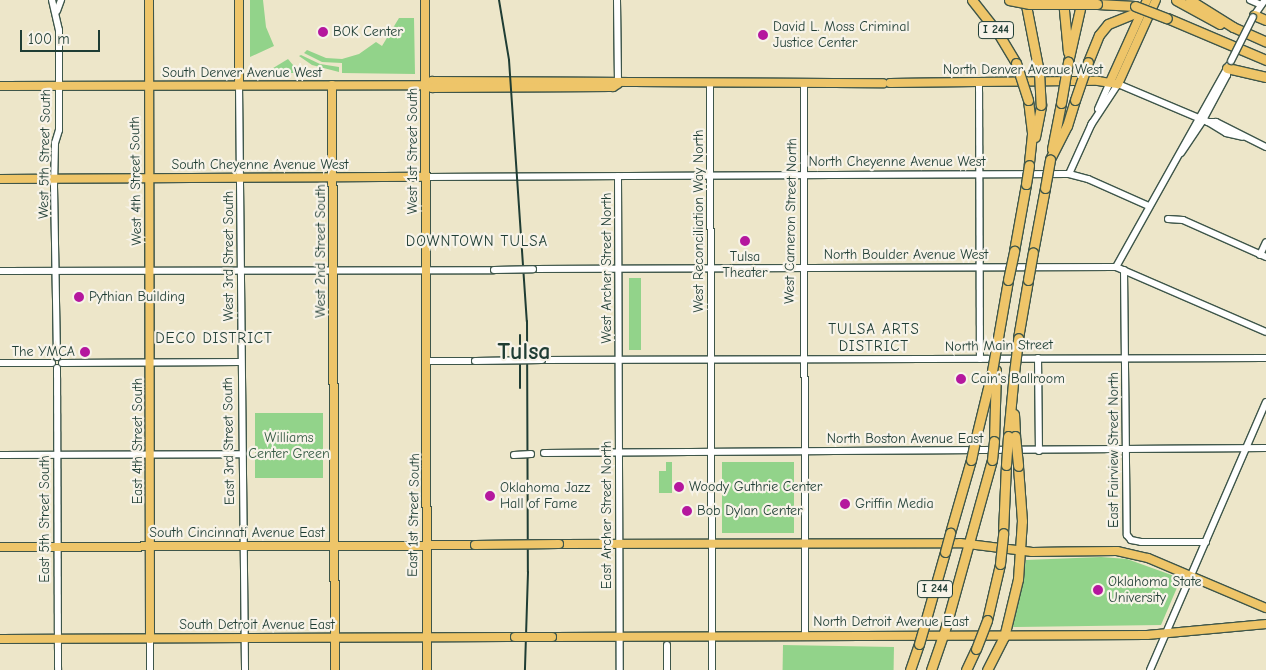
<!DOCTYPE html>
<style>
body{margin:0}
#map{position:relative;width:1266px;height:670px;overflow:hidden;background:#ede6c9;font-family:"Comic Neue",sans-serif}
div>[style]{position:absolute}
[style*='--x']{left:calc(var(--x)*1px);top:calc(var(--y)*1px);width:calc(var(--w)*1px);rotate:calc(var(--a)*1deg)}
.green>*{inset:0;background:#92d38a;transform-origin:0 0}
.roads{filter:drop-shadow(1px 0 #3e564a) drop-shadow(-1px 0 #3e564a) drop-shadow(0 1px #3e564a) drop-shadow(0 -1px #3e564a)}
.minor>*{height:6px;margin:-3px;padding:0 3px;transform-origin:3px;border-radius:3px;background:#fff}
.major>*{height:8px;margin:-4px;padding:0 4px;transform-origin:4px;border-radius:4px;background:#eec569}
.highway>*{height:9px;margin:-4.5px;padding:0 4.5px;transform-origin:4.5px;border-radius:4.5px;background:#eec569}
.rail>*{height:2px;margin:-1px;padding:0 1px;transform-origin:1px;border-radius:1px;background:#1f3d34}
.bridges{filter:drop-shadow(1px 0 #3e564a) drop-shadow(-1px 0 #3e564a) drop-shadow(0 1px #3e564a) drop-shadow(0 -1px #3e564a)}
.minor-bridge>*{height:6px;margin:-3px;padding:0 3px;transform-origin:3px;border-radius:3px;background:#fff}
.major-bridge>*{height:8px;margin:-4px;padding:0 4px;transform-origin:4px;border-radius:4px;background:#eec569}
.highway-bridge>*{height:9px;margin:-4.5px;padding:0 4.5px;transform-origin:4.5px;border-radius:4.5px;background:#eec569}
.dots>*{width:14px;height:14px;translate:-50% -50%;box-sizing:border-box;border:2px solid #f7f3e8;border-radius:50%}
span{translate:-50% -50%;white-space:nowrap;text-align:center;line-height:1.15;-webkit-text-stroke:4.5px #f7f3e8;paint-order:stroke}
.shield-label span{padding:1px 4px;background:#f7f3e8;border:1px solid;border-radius:4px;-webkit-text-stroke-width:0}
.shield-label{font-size:12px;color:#1f3d34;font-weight:700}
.poi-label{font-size:14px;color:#1f3d34}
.left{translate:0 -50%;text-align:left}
.right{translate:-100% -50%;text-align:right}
.street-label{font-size:14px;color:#1f3d34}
.park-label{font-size:14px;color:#365b45}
.neighbourhood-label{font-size:15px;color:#1f3d34;letter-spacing:1px}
.town-label{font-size:24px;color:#1f3d34;font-weight:700}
.scale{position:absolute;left:20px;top:30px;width:80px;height:22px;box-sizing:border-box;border:2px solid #1f3d34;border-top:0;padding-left:6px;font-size:15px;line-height:18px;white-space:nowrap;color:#1f3d34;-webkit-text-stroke:4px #f7f3e8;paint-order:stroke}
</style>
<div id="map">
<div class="green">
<div style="clip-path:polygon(250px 0,263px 0,266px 27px,274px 46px,250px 57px)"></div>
<div style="clip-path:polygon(399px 18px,414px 18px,415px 74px,342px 73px,342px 63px,322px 62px,304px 53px,307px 50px,326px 58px,342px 59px,359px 54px,376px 42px,382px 46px)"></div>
<div style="clip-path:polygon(301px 55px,320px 64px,339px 67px,339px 72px,312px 65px,299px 56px)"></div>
<div style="clip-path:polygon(288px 59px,298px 71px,296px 73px,265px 73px)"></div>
<div style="left:629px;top:278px;width:12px;height:72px"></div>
<div style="left:323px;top:413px;width:65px;height:68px;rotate:90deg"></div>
<div style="clip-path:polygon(666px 462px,672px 462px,672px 493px,659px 493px,659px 471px,666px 471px)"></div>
<div style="left:722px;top:462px;width:72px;height:71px"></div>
<div style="clip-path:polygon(1101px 557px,1127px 559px,1177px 577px,1179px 583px,1161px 625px,1013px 627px,1026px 560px)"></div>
<div style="left:783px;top:645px;width:111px;height:25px;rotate:1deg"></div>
</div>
<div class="roads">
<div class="minor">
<div style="--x:52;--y:0;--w:31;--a:77"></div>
<div style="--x:59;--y:30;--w:100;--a:90"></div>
<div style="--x:59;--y:130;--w:14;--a:107"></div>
<div style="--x:55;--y:143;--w:43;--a:91.3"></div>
<div style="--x:54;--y:186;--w:171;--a:89"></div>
<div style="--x:617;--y:0;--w:84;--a:89.3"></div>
<div style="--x:1250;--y:0;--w:12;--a:24"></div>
<div style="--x:57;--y:11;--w:12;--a:-70"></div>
<div style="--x:1253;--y:17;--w:21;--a:-55"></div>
<div style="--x:979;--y:82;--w:277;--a:89.8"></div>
<div style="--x:710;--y:83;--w:587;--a:89.8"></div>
<div style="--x:804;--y:83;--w:552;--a:89.9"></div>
<div style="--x:239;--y:85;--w:585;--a:89.41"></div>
<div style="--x:1098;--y:109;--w:30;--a:-66"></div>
<div style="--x:1208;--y:122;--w:8;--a:0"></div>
<div style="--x:1216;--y:122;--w:56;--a:26.6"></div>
<div style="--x:1091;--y:125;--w:49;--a:-56.6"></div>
<div style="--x:1118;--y:84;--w:98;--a:22.9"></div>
<div style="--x:1208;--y:122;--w:21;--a:31"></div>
<div style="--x:1226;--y:133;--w:17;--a:13"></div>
<div style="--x:1181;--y:153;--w:40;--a:-56"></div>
<div style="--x:1203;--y:120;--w:51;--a:-61.9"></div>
<div style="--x:1227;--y:75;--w:7;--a:-90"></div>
<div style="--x:1069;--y:174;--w:56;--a:-65.7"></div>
<div style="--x:618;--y:176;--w:494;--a:89.8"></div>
<div style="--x:426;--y:177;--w:643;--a:-0.27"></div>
<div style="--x:1069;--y:174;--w:20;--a:15"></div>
<div style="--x:1088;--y:179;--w:67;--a:23.9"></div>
<div style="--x:1168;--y:219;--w:15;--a:4"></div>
<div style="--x:1183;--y:220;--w:91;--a:24"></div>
<div style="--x:1260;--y:255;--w:14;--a:-65"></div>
<div style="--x:1116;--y:267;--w:231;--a:-60.8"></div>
<div style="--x:533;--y:269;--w:583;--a:-0.2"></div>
<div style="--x:1116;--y:267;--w:163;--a:23.4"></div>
<div style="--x:1124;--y:270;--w:265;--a:89.4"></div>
<div style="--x:1127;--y:535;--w:6;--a:51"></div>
<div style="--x:1131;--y:540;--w:10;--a:11"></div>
<div style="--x:1141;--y:542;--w:65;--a:0"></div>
<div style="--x:0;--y:271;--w:494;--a:-0.1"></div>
<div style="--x:1038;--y:358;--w:93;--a:89.4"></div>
<div style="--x:542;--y:360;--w:724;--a:-0.16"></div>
<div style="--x:426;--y:361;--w:49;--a:0"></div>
<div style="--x:0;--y:363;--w:52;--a:0"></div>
<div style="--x:62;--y:363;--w:179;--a:-0.3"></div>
<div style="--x:57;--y:368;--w:302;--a:89.8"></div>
<div style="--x:544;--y:453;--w:722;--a:-0.4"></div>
<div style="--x:0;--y:455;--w:242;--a:-0.2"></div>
<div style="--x:150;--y:639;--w:31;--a:90"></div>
<div style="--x:667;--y:670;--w:25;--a:-90"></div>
<div style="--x:1150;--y:670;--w:292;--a:-66.6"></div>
</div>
<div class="major">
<div style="--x:149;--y:0;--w:639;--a:89.91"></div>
<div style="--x:239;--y:0;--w:85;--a:90"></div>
<div style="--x:425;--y:0;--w:670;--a:89.83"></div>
<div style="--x:1110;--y:82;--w:90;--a:-65.7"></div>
<div style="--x:890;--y:83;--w:208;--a:-0.6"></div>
<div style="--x:1098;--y:81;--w:20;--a:9"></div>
<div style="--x:1118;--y:84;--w:92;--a:-65.7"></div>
<div style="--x:332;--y:85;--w:585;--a:89.71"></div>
<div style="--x:425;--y:85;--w:8;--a:-30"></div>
<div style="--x:432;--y:81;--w:451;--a:0.3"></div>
<div style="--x:0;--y:86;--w:425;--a:-0.1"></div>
<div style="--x:425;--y:85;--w:8;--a:23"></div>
<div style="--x:432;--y:88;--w:181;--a:-0.3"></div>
<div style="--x:613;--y:87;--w:6;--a:-31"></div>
<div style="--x:0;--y:179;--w:426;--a:-0.3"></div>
<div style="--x:559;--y:544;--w:401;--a:-0.1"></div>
<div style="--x:960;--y:543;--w:73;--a:7.1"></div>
<div style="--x:1032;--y:552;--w:85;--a:-0.7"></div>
<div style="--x:1117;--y:551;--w:32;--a:13"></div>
<div style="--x:1148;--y:558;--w:128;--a:23"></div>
<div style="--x:0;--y:547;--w:475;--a:-0.2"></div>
<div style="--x:552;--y:637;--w:595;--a:-0.19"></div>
<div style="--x:1147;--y:635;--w:120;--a:-5.3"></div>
<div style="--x:0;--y:639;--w:515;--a:-0.22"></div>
</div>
<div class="highway">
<div style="--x:972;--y:0;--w:42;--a:51.8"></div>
<div style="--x:998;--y:33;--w:35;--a:59"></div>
<div style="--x:1025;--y:0;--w:73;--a:79"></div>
<div style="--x:1063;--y:0;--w:52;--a:84.5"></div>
<div style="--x:1176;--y:0;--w:50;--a:28.6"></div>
<div style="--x:1190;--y:0;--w:51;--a:32.1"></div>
<div style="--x:1233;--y:27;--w:36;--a:24"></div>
<div style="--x:1097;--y:4;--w:38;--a:3"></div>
<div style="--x:1254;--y:15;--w:13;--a:23"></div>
<div style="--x:1167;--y:18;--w:108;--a:23"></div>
<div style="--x:1068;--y:62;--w:64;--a:-77.3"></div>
<div style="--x:1088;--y:62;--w:29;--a:-68"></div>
<div style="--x:1099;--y:35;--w:14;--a:-51"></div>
<div style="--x:1108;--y:24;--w:29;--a:-22"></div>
<div style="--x:1227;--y:68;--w:40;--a:13"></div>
<div style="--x:1028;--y:100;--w:34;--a:83"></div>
<div style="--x:1032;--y:134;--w:31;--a:96"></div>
<div style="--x:1035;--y:137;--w:33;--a:-79"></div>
<div style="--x:1052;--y:149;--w:47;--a:-78.9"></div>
<div style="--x:1050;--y:159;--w:37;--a:-63"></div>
<div style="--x:1067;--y:126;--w:27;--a:-73"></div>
<div style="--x:1014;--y:251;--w:68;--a:-79.8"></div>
<div style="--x:1033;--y:252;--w:65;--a:-79.4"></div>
<div style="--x:1018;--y:338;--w:59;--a:-80.2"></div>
<div style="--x:996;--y:349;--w:70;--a:-80.1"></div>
<div style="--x:1014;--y:414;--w:22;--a:87"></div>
<div style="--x:1008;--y:436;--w:63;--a:-84.6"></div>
<div style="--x:975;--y:441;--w:72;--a:-76.3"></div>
<div style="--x:994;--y:441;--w:71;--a:-88.4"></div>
<div style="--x:950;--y:533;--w:76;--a:-74"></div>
<div style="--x:1003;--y:533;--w:68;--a:-87.5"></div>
<div style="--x:987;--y:620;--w:57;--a:-76.9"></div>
<div style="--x:924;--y:626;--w:77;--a:-74.2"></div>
<div style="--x:910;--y:670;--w:28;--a:-71"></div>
<div style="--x:931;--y:670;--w:39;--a:-71"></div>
<div style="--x:944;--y:633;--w:180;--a:-74.5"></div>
<div style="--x:966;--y:670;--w:23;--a:-65"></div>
<div style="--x:987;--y:670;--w:37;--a:-63"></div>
<div style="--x:1004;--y:637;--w:60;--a:-76.4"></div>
<div style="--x:1018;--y:579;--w:58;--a:-86.1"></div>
<div style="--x:1022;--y:521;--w:55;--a:-94.2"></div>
</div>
</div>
<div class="rail">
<div style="--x:499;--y:0;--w:61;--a:80.5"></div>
<div style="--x:509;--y:60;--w:262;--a:86.1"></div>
<div style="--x:527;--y:321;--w:251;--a:89.8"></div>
<div style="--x:528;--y:572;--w:98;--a:91.8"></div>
<div style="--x:520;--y:335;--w:53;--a:90"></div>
</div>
<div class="bridges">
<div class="minor-bridge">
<div style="--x:1231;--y:61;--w:49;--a:-63.4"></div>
<div style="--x:494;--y:270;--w:39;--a:-1"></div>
<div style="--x:475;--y:361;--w:67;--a:-0.9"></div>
<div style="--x:514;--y:455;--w:17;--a:-3"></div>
</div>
<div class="major-bridge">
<div style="--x:475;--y:545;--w:84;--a:-0.7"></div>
<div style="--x:515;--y:637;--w:37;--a:0"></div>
</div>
<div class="highway-bridge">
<div style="--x:1009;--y:0;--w:21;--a:11"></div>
<div style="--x:1030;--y:4;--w:67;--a:0"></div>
<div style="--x:1135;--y:6;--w:34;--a:21"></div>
<div style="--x:1016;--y:63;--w:39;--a:72"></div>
<div style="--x:1039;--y:72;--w:33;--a:87"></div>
<div style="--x:1075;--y:100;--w:40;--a:-71.1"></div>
<div style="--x:1061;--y:103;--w:42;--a:-80.3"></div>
<div style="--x:1026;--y:184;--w:19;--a:-81"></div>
<div style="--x:1045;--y:188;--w:29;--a:-80"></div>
<div style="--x:1008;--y:280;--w:30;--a:-78"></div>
<div style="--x:1028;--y:280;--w:28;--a:-80"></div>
<div style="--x:992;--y:371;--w:22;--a:-80"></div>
<div style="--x:1014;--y:373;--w:35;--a:-83"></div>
<div style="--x:1015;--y:436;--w:30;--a:84"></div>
<div style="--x:971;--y:460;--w:19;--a:-78"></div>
<div style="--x:992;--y:460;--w:19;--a:-84"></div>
<div style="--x:1006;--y:465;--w:29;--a:-86"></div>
<div style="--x:945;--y:552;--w:20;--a:-75"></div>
<div style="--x:1000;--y:564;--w:31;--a:-84"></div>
<div style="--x:919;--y:644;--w:19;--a:-74"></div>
<div style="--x:976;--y:649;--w:31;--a:-69"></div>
</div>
</div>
<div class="dots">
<div style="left:323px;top:32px;background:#b5179e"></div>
<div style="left:763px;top:35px;background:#b5179e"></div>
<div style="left:745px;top:241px;background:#b5179e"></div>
<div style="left:79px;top:297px;background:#b5179e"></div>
<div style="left:85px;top:352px;background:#b5179e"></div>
<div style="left:961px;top:379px;background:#b5179e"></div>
<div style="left:679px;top:487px;background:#b5179e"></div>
<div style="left:490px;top:496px;background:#b5179e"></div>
<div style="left:845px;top:504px;background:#b5179e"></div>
<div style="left:687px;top:511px;background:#b5179e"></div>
<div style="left:1098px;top:590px;background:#b5179e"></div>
</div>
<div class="shield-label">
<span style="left:996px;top:30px">I 244</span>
<span style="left:935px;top:589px">I 244</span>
</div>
<div class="poi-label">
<span class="left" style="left:773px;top:35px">David L. Moss Criminal<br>Justice Center</span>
<span class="left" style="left:333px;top:32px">BOK Center</span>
<span style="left:745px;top:265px">Tulsa<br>Theater</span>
<span class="left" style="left:89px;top:297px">Pythian Building</span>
<span class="right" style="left:75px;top:352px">The YMCA</span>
<span class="left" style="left:971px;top:379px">Cain's Ballroom</span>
<span class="left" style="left:689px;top:487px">Woody Guthrie Center</span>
<span class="left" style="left:500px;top:496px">Oklahoma Jazz<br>Hall of Fame</span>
<span class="left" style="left:855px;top:504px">Griffin Media</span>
<span class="left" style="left:697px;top:511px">Bob Dylan Center</span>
<span class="left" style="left:1108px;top:590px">Oklahoma State<br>University</span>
</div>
<div class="street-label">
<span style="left:1023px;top:70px">North Denver Avenue West</span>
<span style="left:242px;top:73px">South Denver Avenue West</span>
<span style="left:413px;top:151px;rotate:-90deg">West 1st Street South</span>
<span style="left:45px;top:154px;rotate:-89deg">West 5th Street South</span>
<span style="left:897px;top:162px">North Cheyenne Avenue West</span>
<span style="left:260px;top:165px">South Cheyenne Avenue West</span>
<span style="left:136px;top:181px;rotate:-91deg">West 4th Street South</span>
<span style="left:699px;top:221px;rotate:-90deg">West Reconciliation Way North</span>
<span style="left:791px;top:221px;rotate:-89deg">West Cameron Street North</span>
<span style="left:321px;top:251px;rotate:-90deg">West 2nd Street South</span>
<span style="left:906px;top:255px">North Boulder Avenue West</span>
<span style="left:229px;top:256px;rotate:-90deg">West 3rd Street South</span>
<span style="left:607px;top:268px;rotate:-90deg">West Archer Street North</span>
<span style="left:999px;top:346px;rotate:-1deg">North Main Street</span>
<span style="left:905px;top:439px">North Boston Avenue East</span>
<span style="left:138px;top:441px;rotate:-90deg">East 4th Street South</span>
<span style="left:229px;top:441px;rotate:-91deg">East 3rd Street South</span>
<span style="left:1114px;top:450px;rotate:-90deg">East Fairview Street North</span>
<span style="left:414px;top:515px;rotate:-89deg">East 1st Street South</span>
<span style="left:607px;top:515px;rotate:-90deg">East Archer Street North</span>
<span style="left:45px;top:519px;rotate:-90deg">East 5th Street South</span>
<span style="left:237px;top:533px">South Cincinnati Avenue East</span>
<span style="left:891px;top:622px">North Detroit Avenue East</span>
<span style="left:257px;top:625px">South Detroit Avenue East</span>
</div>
<div class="park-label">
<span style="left:289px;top:446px">Williams<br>Center Green</span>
</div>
<div class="neighbourhood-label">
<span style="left:477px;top:242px">DOWNTOWN TULSA</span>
<span style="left:874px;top:338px">TULSA ARTS<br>DISTRICT</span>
<span style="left:214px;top:339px">DECO DISTRICT</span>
</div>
<div class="town-label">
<span style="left:524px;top:352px">Tulsa</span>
</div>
<div class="scale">100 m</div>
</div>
